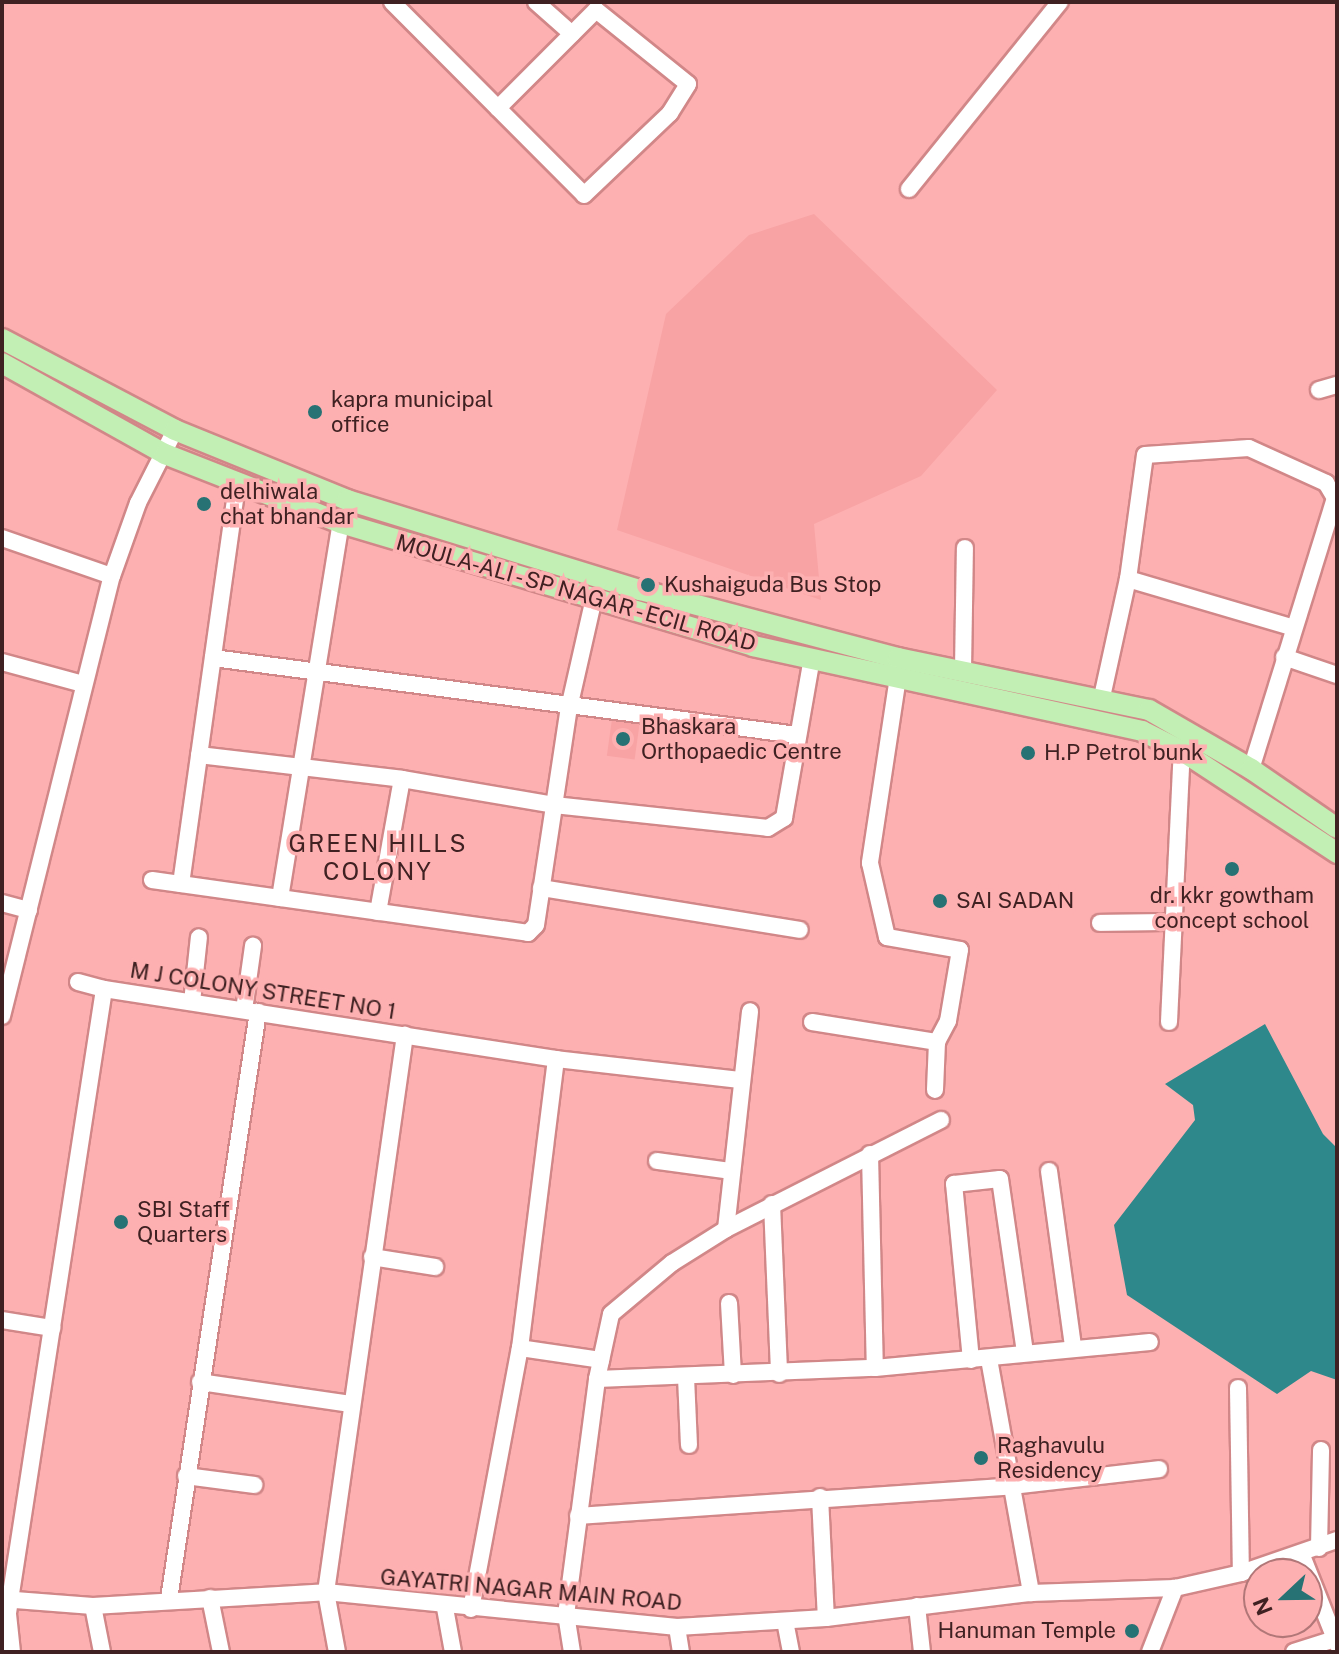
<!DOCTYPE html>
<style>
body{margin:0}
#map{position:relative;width:1339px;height:1654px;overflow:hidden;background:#fdb0b1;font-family:"Public Sans",sans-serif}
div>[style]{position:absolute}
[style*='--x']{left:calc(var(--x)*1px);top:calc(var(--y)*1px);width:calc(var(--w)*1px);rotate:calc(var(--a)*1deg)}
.built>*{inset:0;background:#f8a3a4;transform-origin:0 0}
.water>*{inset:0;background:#2e888b}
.roads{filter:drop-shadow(2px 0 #d18788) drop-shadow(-2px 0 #d18788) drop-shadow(0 2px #d18788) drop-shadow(0 -2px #d18788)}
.minor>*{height:16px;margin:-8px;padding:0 8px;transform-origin:8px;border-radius:8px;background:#fff}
.major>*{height:20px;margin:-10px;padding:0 10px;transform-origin:10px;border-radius:10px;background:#c2efb4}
.dots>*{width:22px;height:22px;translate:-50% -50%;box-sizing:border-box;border:4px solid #fdb0b1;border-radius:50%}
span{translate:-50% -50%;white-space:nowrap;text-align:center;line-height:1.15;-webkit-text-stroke:7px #fdb0b1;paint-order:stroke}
.poi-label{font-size:22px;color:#3f2122}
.left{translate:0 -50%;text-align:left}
.right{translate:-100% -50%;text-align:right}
.street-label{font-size:22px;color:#3f2122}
.neighbourhood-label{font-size:24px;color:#3f2122;letter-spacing:2px}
.frame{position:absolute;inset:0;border:4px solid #3f2122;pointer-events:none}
.north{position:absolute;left:1243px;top:1558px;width:80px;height:80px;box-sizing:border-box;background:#fdb0b1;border:2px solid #b17778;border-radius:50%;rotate:248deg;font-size:22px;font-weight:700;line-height:32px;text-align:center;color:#3f2122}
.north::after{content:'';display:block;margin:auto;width:28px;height:36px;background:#277274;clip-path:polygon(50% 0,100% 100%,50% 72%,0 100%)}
</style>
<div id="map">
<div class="built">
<div style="clip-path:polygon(814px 214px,997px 390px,921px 476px,814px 524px,821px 600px,617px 530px,666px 314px,749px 235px)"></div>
<div style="left:612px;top:719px;width:28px;height:37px;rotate:8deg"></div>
</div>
<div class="water">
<div style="clip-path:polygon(1265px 1024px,1323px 1134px,1337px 1148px,1337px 1380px,1311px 1371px,1277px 1394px,1127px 1295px,1114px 1225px,1195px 1120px,1193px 1105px,1165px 1084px)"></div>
</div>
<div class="roads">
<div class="minor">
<div style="--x:392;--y:2;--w:272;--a:45.1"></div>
<div style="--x:584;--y:195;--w:119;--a:-43.6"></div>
<div style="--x:670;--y:113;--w:34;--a:-58"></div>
<div style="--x:688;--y:84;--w:118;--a:-141.2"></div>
<div style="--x:596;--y:10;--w:139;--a:135"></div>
<div style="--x:536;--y:2;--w:48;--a:41.6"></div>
<div style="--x:909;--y:189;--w:240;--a:-51.1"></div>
<div style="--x:1319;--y:390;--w:19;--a:-16"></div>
<div style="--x:2;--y:538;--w:116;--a:19.1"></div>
<div style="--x:1128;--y:579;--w:173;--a:16.4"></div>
<div style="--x:1284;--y:657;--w:56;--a:18.8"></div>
<div style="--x:213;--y:658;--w:589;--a:7.51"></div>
<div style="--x:2;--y:662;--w:84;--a:15.2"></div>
<div style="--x:963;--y:670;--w:122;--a:-89.1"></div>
<div style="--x:898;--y:677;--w:188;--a:98.6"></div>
<div style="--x:870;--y:863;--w:76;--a:77.1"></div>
<div style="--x:887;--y:937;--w:74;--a:10.1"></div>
<div style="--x:960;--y:950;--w:72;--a:99.6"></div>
<div style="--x:948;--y:1021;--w:24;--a:118"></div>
<div style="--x:937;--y:1042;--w:48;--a:92.4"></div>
<div style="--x:1102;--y:697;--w:121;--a:-77.6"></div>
<div style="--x:1128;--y:579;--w:125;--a:-82.2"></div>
<div style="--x:1145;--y:455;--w:104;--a:-3.9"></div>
<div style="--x:1249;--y:448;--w:85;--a:24.4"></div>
<div style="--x:1326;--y:483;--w:17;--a:59"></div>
<div style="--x:1335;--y:498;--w:284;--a:107.2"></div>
<div style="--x:199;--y:755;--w:204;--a:6.7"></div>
<div style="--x:402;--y:779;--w:154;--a:9.7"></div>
<div style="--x:554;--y:805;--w:215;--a:6.1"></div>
<div style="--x:768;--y:828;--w:19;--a:-32"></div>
<div style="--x:784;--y:818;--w:162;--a:-80.1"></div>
<div style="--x:152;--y:880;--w:380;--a:8"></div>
<div style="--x:528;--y:933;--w:11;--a:-45"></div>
<div style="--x:536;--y:925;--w:219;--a:-81.4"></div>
<div style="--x:569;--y:708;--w:109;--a:-77.2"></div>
<div style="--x:181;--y:884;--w:403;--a:-82"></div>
<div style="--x:541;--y:888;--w:262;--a:9.2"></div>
<div style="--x:280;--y:898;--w:380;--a:-80.8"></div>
<div style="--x:2;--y:903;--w:28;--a:15"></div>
<div style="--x:378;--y:912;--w:135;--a:-79.8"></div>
<div style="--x:1100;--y:923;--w:76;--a:-0.8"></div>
<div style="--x:78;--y:982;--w:27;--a:15"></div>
<div style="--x:192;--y:1002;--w:65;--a:-83.9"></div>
<div style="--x:244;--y:1010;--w:65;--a:-82"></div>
<div style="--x:2;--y:1016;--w:454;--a:-76"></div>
<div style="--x:112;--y:576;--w:77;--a:-70.4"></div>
<div style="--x:138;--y:503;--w:82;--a:-63.1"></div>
<div style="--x:812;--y:1022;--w:127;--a:9.1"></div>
<div style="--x:1169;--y:1022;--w:271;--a:-87.3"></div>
<div style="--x:870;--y:1154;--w:214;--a:88.7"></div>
<div style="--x:657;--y:1161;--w:75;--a:7.7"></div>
<div style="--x:1049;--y:1171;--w:178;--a:82.2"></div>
<div style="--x:772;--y:1204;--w:170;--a:87.6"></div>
<div style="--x:726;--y:1229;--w:219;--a:-83.7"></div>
<div style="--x:372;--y:1257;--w:64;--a:9"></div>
<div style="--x:729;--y:1303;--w:72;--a:86.8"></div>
<div style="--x:2;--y:1320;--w:51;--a:9.1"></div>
<div style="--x:520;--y:1348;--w:82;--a:8.4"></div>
<div style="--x:989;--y:1359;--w:238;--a:79.8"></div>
<div style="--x:971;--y:1360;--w:177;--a:-95.5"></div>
<div style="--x:954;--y:1184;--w:46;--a:-6.2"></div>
<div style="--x:1000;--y:1179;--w:175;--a:81.8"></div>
<div style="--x:686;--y:1377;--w:68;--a:87.5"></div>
<div style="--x:597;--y:1379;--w:278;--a:-2.3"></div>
<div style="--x:875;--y:1368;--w:276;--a:-5.4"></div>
<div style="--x:200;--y:1382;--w:153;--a:8.3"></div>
<div style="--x:1238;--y:1388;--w:185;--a:89.1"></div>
<div style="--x:186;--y:1476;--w:69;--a:7.5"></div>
<div style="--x:820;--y:1497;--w:121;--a:87.2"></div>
<div style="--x:578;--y:1516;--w:436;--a:-3.9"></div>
<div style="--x:1013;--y:1486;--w:147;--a:-6.6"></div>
<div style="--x:1319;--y:1548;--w:98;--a:-88.8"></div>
<div style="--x:1301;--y:1553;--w:98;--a:68.4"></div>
<div style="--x:210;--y:1598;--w:55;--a:78.5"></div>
<div style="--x:2;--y:1599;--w:91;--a:4.4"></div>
<div style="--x:93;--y:1606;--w:233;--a:-3.4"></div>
<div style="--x:326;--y:1592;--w:353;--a:5.7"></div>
<div style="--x:677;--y:1627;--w:149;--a:-3.5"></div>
<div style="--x:826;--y:1618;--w:207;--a:-7"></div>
<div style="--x:1031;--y:1593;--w:144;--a:-2"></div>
<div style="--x:1175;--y:1588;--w:68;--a:-12.8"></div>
<div style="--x:1241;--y:1573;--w:102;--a:-19"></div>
<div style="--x:169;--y:1599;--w:594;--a:-81.38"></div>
<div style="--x:93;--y:1606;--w:47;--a:78.9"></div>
<div style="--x:917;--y:1606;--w:46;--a:83.8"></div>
<div style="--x:445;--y:1608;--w:45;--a:79.7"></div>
<div style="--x:471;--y:1609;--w:266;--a:-79.4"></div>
<div style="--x:520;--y:1348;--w:291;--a:-82.9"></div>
<div style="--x:785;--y:1621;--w:32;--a:79"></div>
<div style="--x:677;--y:1627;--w:25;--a:81"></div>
<div style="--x:12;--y:1652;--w:39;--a:-96"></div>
<div style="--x:8;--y:1613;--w:631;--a:-81.25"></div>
<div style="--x:104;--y:989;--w:457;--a:8.8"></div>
<div style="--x:556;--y:1059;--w:186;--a:6.5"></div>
<div style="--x:337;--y:1652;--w:61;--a:-100.4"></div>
<div style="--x:326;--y:1592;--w:563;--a:-81.93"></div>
<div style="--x:572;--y:1652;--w:37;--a:-99"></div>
<div style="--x:566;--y:1615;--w:238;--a:-82.5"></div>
<div style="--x:597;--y:1379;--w:66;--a:-77.8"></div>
<div style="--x:611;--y:1314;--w:80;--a:-39.9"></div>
<div style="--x:672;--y:1263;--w:64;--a:-32.2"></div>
<div style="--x:726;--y:1229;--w:241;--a:-26.9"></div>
<div style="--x:1150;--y:1652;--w:69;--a:-68.7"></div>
<div style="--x:1294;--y:1652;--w:43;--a:-17.6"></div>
</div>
<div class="major">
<div style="--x:2;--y:339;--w:195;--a:27.7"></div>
<div style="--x:175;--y:430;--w:186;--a:22.1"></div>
<div style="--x:347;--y:500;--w:307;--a:17.1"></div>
<div style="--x:640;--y:590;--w:267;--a:14.8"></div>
<div style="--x:898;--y:658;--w:256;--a:11.7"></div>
<div style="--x:1149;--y:710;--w:118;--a:30"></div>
<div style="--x:1251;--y:769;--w:104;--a:34.5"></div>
<div style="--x:2;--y:363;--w:187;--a:29.2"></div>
<div style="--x:165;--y:454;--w:189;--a:21.4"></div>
<div style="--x:341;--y:523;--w:430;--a:16.6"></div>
<div style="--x:753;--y:646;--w:398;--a:12.3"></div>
<div style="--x:1142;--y:731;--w:45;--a:26.6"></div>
<div style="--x:1182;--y:751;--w:186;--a:33.3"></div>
</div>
</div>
<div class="dots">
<div style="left:315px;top:412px;background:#277274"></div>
<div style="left:204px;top:504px;background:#277274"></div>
<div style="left:648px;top:585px;background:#277274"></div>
<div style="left:623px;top:739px;background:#277274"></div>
<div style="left:1028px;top:753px;background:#277274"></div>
<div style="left:1232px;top:869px;background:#277274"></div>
<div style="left:940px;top:901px;background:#277274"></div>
<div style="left:121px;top:1222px;background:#277274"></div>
<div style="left:981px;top:1458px;background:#277274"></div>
<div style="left:1132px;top:1631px;background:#277274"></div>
</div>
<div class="poi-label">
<span class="left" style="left:331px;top:412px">kapra municipal<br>office</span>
<span class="left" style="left:220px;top:504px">delhiwala<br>chat bhandar</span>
<span class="left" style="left:664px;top:585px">Kushaiguda Bus Stop</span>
<span class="left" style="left:641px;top:739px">Bhaskara<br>Orthopaedic Centre</span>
<span class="left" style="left:1044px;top:753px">H.P Petrol bunk</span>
<span style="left:1232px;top:908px">dr. kkr gowtham<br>concept school</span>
<span class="left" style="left:956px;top:901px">SAI SADAN</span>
<span class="left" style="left:137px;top:1222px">SBI Staff<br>Quarters</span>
<span class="left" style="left:997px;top:1458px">Raghavulu<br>Residency</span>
<span class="right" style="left:1116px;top:1631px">Hanuman Temple</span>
</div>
<div class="street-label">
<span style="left:576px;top:593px;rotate:16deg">MOULA-ALI - SP NAGAR - ECIL ROAD</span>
<span style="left:263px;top:991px;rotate:9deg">M J COLONY STREET NO 1</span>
<span style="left:531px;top:1590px;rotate:5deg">GAYATRI NAGAR MAIN ROAD</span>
</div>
<div class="neighbourhood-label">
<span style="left:378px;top:858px">GREEN HILLS<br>COLONY</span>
</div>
<div class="frame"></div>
<div class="north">N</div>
</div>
